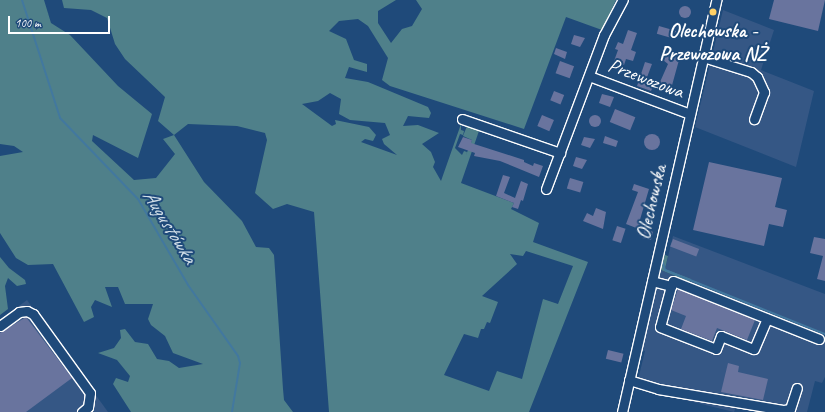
<!DOCTYPE html>
<meta charset="utf-8">
<style>
body{margin:0}
#map{position:relative;width:825px;height:412px;overflow:hidden;background:#1f4a7a;font-family:Caveat,sans-serif}
div>[style]{position:absolute}
[style*='--x']{left:calc(var(--x)*1px);top:calc(var(--y)*1px);width:calc(var(--w)*1px);rotate:calc(var(--a)*1deg)}
.built>*{inset:0;background:#355785}
.green>*{inset:0;background:#4f808a}
.stream>*{height:2px;margin:-1px;padding:0 1px;transform-origin:1px;border-radius:1px;background:#42789f}
.building>*{inset:0;background:#69749e;transform-origin:0 0}
.round{border-radius:50%}
.roads{filter:drop-shadow(1px 0 #fff) drop-shadow(-1px 0 #fff) drop-shadow(0 1px #fff) drop-shadow(0 -1px #fff)}
.minor>*{height:9px;margin:-4.5px;padding:0 4.5px;transform-origin:4.5px;border-radius:4.5px;background:#1f4a7a}
.dots>*{width:11px;height:11px;translate:-50% -50%;box-sizing:border-box;border:2px solid #1f4a7a;border-radius:50%}
span{translate:-50% -50%;white-space:nowrap;text-align:center;line-height:1.15;-webkit-text-stroke:4px #1f4a7a;paint-order:stroke}
.poi-label{font-size:20px;color:#fff;font-weight:700}
.street-label{font-size:20px;color:#fff}
.water-label{font-size:21px;color:#d0dde7;font-style:italic}
.scale{position:absolute;left:8px;top:16px;width:102px;height:18px;box-sizing:border-box;border:2px solid #fff;border-top:0;padding-left:5px;font-size:12px;line-height:14px;white-space:nowrap;color:#fff;-webkit-text-stroke:3px #1f4a7a;paint-order:stroke}
</style>
<div id="map">
<div class="built">
<div style="clip-path:polygon(723px 10px,774px 30px,761px 70px,814px 91px,796px 167px,695px 127px)"></div>
<div style="clip-path:polygon(673px 236px,825px 294px,825px 333px,822px 335px,825px 338px,825px 377px,822px 383px,815px 381px,807px 412px,767px 412px,737px 405px,734px 412px,636px 388px,645px 351px,642px 350px,661px 270px,690px 282px,691px 280px,665px 269px)"></div>
<div style="clip-path:polygon(27px 300px,108px 412px,0 412px,0 320px)"></div>
</div>
<div class="green">
<div style="clip-path:polygon(evenodd,0 0,44px 0,51px 23px,70px 35px,118px 86px,152px 114px,138px 158px,93px 135px,92px 141px,134px 180px,156px 178px,175px 154px,163px 139px,174px 135px,158px 121px,165px 97px,125px 59px,115px 44px,107px 18px,91px 10px,64px 8px,62px 0,396px 0,378px 11px,378px 23px,391px 43px,402px 29px,412px 26px,422px 9px,416px 0,616px 0,602px 30px,566px 17px,524px 129px,390px 86px,382px 80px,388px 58px,368px 26px,358px 19px,339px 21px,329px 31px,346px 39px,354px 60px,367px 64px,367px 72px,349px 67px,345px 78px,368px 82px,428px 107px,431px 113px,429px 118px,408px 116px,403px 126px,418px 125px,439px 133px,422px 144px,431px 152px,435px 162px,433px 167px,441px 181px,461px 124px,461px 130px,464px 131px,463px 135px,460px 134px,455px 148px,462px 155px,464px 151px,467px 152px,466px 155px,472px 140px,463px 136px,467px 126px,480px 128px,461px 183px,514px 203px,511px 209px,539px 223px,533px 242px,588px 262px,529px 412px,329px 412px,314px 212px,287px 204px,273px 209px,255px 193px,267px 140px,265px 133px,237px 126px,188px 124px,174px 135px,204px 182px,242px 221px,256px 247px,269px 248px,274px 255px,283px 389px,284px 400px,293px 412px,131px 412px,113px 384px,116px 378px,128px 382px,130px 376px,117px 360px,98px 353px,114px 348px,121px 338px,120px 330px,125px 329px,135px 342px,148px 344px,157px 359px,169px 361px,179px 368px,203px 364px,173px 353px,165px 336px,151px 325px,148px 319px,153px 304px,125px 304px,118px 287px,105px 287px,112px 307px,95px 300px,91px 307px,94px 317px,84px 322px,53px 264px,28px 265px,16px 258px,0 233px,0 156px,23px 152px,14px 146px,0 144px,0 0,330px 93px,341px 99px,339px 114px,350px 120px,385px 123px,390px 135px,382px 139px,384px 144px,397px 155px,361px 142px,365px 139px,373px 141px,376px 135px,369px 127px,335px 120px,336px 124px,332px 126px,302px 104px,318px 101px,330px 93px,0 0,526px 251px,573px 266px,558px 304px,543px 299px,522px 379px,497px 371px,489px 391px,444px 375px,464px 334px,478px 338px,481px 329px,484px 329px,487px 322px,490px 323px,498px 302px,482px 296px,517px 264px,510px 254px,523px 256px,526px 251px)"></div>
<div style="clip-path:polygon(665px 255px,668px 256px,665px 269px,691px 279px,690px 282px,661px 270px,658px 278px,660px 257px)"></div>
<div style="clip-path:polygon(0 257px,9px 268px,25px 280px,26px 284px,17px 286px,8px 278px,5px 286px,8px 309px,0 315px)"></div>
</div>
<div class="stream">
<div style="--x:22;--y:0;--w:124;--a:72.1"></div>
<div style="--x:60;--y:118;--w:112;--a:46.1"></div>
<div style="--x:138;--y:199;--w:99;--a:59.8"></div>
<div style="--x:188;--y:285;--w:87;--a:54.8"></div>
<div style="--x:238;--y:356;--w:7;--a:74"></div>
<div style="--x:240;--y:363;--w:50;--a:99.3"></div>
<div style="--x:663;--y:263;--w:7;--a:74"></div>
<div style="--x:665;--y:270;--w:172;--a:21.8"></div>
</div>
<div class="building">
<div style="clip-path:polygon(774px 0,825px 0,818px 31px,769px 19px)"></div>
<div class="round" style="left:679px;top:6px;width:12px;height:12px"></div>
<div style="left:659px;top:26px;width:18px;height:8px;rotate:16deg"></div>
<div style="clip-path:polygon(628px 30px,637px 33px,631px 50px,636px 52px,633px 61px,626px 59px,624px 65px,614px 61px,618px 50px,615px 49px,618px 42px,623px 44px)"></div>
<div style="clip-path:polygon(574px 35px,585px 38px,580px 47px,571px 44px)"></div>
<div style="clip-path:polygon(556px 48px,567px 52px,565px 59px,554px 54px)"></div>
<div style="clip-path:polygon(665px 51px,678px 54px,676px 59px,679px 60px,671px 89px,660px 82px,668px 64px,663px 60px)"></div>
<div style="left:560px;top:61px;width:15px;height:13px;rotate:20deg"></div>
<div style="clip-path:polygon(645px 62px,652px 64px,646px 80px,654px 84px,651px 91px,637px 86px)"></div>
<div style="left:554px;top:91px;width:11px;height:10px;rotate:22deg"></div>
<div style="clip-path:polygon(602px 94px,614px 97px,610px 107px,599px 103px)"></div>
<div style="left:615px;top:109px;width:22px;height:14px;rotate:22deg"></div>
<div style="left:542px;top:115px;width:13px;height:12px;rotate:23deg"></div>
<div class="round" style="left:589px;top:115px;width:12px;height:12px"></div>
<div class="round" style="left:644px;top:134px;width:16px;height:16px"></div>
<div style="clip-path:polygon(605px 136px,618px 141px,616px 147px,603px 143px)"></div>
<div style="clip-path:polygon(463px 137px,472px 140px,471px 143px,524px 160px,524px 162px,533px 166px,534px 163px,543px 166px,539px 177px,500px 161px,474px 156px,475px 153px,458px 147px)"></div>
<div style="clip-path:polygon(584px 137px,595px 139px,590px 148px,581px 145px)"></div>
<div style="clip-path:polygon(576px 157px,587px 160px,582px 169px,573px 166px)"></div>
<div style="clip-path:polygon(709px 162px,782px 178px,775px 207px,787px 210px,783px 227px,769px 224px,764px 246px,693px 230px)"></div>
<div style="clip-path:polygon(503px 175px,510px 177px,504px 193px,515px 198px,521px 181px,528px 184px,523px 201px,521px 200px,518px 209px,512px 207px,514px 203px,496px 196px)"></div>
<div style="left:570px;top:178px;width:14px;height:11px;rotate:17deg"></div>
<div style="clip-path:polygon(634px 184px,649px 189px,639px 223px,653px 232px,651px 240px,642px 238px,644px 231px,626px 224px,638px 192px,632px 190px)"></div>
<div style="clip-path:polygon(596px 208px,606px 212px,603px 229px,583px 221px,587px 213px,593px 216px)"></div>
<div style="left:617px;top:226px;width:9px;height:15px;rotate:18deg"></div>
<div style="clip-path:polygon(814px 237px,825px 239px,825px 281px,817px 279px,823px 256px,810px 253px)"></div>
<div style="left:673px;top:239px;width:28px;height:8px;rotate:21deg"></div>
<div style="clip-path:polygon(678px 289px,755px 320px,747px 340px,717px 328px,712px 341px,681px 329px,686px 316px,671px 310px)"></div>
<div style="clip-path:polygon(26px 317px,72px 378px,26px 412px,0 412px,0 333px)"></div>
<div style="left:608px;top:350px;width:16px;height:9px;rotate:14deg"></div>
<div style="clip-path:polygon(728px 363px,739px 366px,738px 372px,768px 379px,763px 400px,721px 392px)"></div>
</div>
<div class="roads">
<div class="minor">
<div style="--x:703;--y:57;--w:50;--a:17.4"></div>
<div style="--x:751;--y:72;--w:8;--a:40"></div>
<div style="--x:757;--y:77;--w:17;--a:65"></div>
<div style="--x:764;--y:92;--w:29;--a:110"></div>
<div style="--x:589;--y:76;--w:108;--a:20.6"></div>
<div style="--x:462;--y:119;--w:104;--a:19.1"></div>
<div style="--x:546;--y:189;--w:165;--a:-69.4"></div>
<div style="--x:604;--y:35;--w:40;--a:-62"></div>
<div style="--x:652;--y:281;--w:20;--a:15"></div>
<div style="--x:671;--y:286;--w:5;--a:-68"></div>
<div style="--x:673;--y:281;--w:157;--a:21.7"></div>
<div style="--x:671;--y:286;--w:42;--a:105"></div>
<div style="--x:660;--y:327;--w:60;--a:21.4"></div>
<div style="--x:716;--y:349;--w:14;--a:-69"></div>
<div style="--x:721;--y:336;--w:35;--a:22"></div>
<div style="--x:754;--y:349;--w:33;--a:-67"></div>
<div style="--x:0;--y:326;--w:24;--a:-36"></div>
<div style="--x:19;--y:312;--w:8;--a:-7"></div>
<div style="--x:27;--y:311;--w:7;--a:27"></div>
<div style="--x:33;--y:314;--w:97;--a:54.2"></div>
<div style="--x:90;--y:393;--w:14;--a:98"></div>
<div style="--x:88;--y:407;--w:8;--a:140"></div>
<div style="--x:629;--y:380;--w:30;--a:17"></div>
<div style="--x:658;--y:389;--w:128;--a:9.5"></div>
<div style="--x:784;--y:410;--w:6;--a:-9"></div>
<div style="--x:790;--y:409;--w:22;--a:-72"></div>
<div style="--x:622;--y:412;--w:423;--a:-77.1"></div>
</div>
</div>
<div class="dots">
<div style="left:713px;top:12px;background:#ffd166"></div>
</div>
<div class="poi-label">
<span style="left:713px;top:42px">Olechowska -<br>Przewozowa NŻ</span>
</div>
<div class="street-label">
<span style="left:646px;top:78px;rotate:21deg">Przewozowa</span>
<span style="left:651px;top:202px;rotate:-77deg">Olechowska</span>
</div>
<div class="water-label">
<span style="left:170px;top:226px;rotate:58deg">Augustówka</span>
</div>
<div class="scale">100 m</div>
</div>
